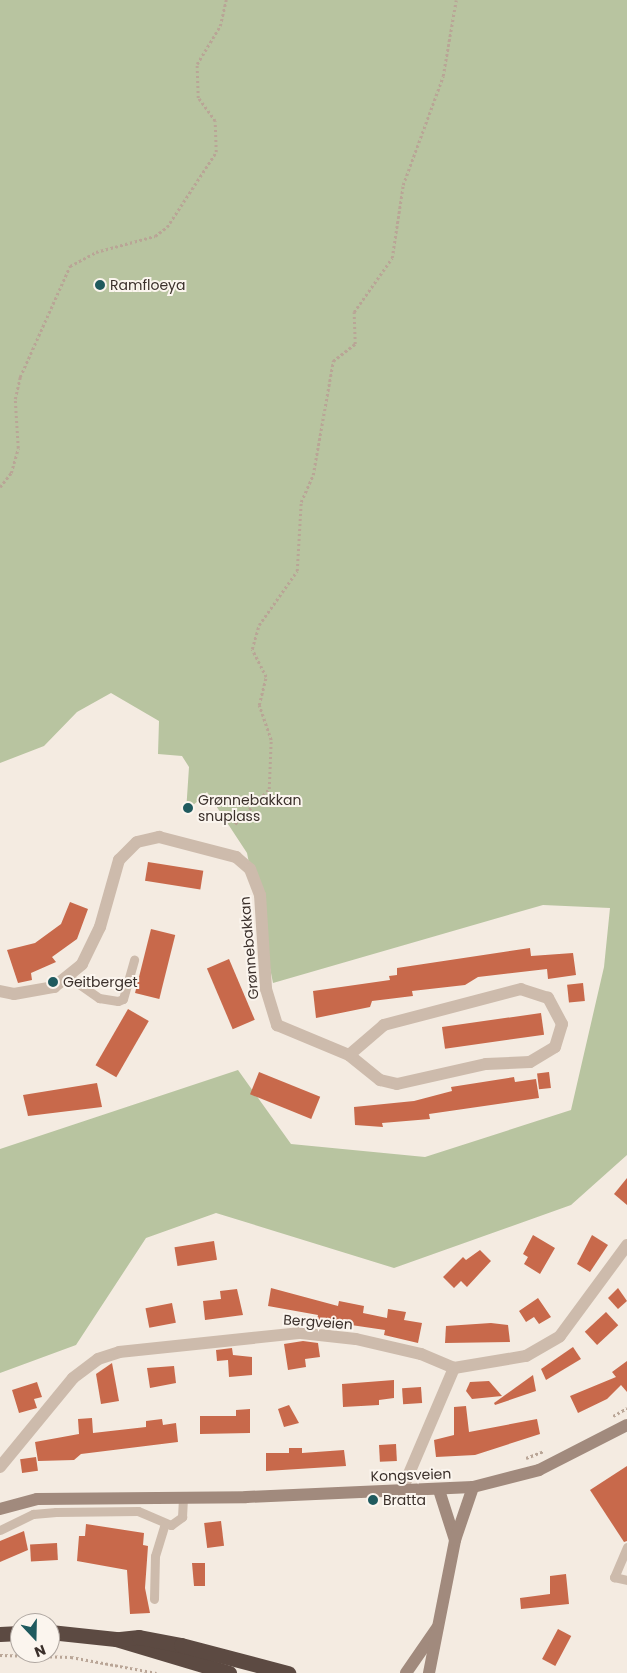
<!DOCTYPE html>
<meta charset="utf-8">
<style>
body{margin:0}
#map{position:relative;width:627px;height:1673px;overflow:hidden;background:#f4ebe1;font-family:Poppins,sans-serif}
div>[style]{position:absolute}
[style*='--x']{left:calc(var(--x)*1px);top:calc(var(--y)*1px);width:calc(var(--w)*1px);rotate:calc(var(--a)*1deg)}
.green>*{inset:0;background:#b8c4a0}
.building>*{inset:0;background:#c8694b;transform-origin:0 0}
.path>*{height:2.5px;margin-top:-1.25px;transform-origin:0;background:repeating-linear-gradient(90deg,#b9a596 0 2.5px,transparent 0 5px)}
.lane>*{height:9px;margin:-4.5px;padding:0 4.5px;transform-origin:4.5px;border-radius:4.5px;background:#cdbbac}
.street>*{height:12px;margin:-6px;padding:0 6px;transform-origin:6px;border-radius:6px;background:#cdbbac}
.secondary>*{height:12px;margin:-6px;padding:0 6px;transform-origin:6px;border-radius:6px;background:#a18a7d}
.highway>*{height:15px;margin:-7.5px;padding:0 7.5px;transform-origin:7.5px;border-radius:7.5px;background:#5c4a42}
.dots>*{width:14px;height:14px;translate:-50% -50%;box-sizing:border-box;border:2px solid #fbf5ee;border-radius:50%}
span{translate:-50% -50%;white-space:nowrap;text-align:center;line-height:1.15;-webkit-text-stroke:4px #fbf5ee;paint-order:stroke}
.poi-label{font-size:14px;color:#3b302b}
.left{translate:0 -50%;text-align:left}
.street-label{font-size:14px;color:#3b302b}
.north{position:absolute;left:10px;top:1613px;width:50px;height:50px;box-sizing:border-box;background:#fbf5ee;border:1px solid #aea6a0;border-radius:50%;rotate:159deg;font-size:14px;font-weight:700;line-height:20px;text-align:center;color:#3b302b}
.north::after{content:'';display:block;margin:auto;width:18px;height:22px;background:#1f5a5e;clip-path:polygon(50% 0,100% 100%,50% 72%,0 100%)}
</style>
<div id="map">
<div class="green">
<div style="clip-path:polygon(0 0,627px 0,627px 1155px,571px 1205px,394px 1268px,216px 1213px,146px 1238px,76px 1345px,0 1373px,0 1149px,238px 1070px,291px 1144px,425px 1157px,571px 1110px,604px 967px,610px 908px,543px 905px,273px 983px,247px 853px,207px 792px,186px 812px,189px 767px,182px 756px,158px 754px,159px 721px,111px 693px,77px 712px,44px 746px,0 763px)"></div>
</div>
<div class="building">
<div style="left:148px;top:862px;width:56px;height:19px;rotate:9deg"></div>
<div style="clip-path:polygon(70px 902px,88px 909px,77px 939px,52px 957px,56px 962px,31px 973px,32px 980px,18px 983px,7px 950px,35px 943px,61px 924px)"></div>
<div style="left:151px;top:929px;width:25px;height:66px;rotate:14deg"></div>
<div style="clip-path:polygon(530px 948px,531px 956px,573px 953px,576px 975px,548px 979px,547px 969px,478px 977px,465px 985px,412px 991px,413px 996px,372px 1001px,370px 1007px,316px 1018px,313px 991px,390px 980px,389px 976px,397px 975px,397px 968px)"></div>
<div style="left:229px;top:959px;width:66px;height:24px;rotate:67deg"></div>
<div style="left:583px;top:983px;width:18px;height:16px;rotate:84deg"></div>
<div style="left:128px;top:1009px;width:24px;height:65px;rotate:30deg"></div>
<div style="left:541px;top:1013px;width:22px;height:100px;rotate:82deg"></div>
<div style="left:259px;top:1072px;width:66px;height:24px;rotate:22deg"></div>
<div style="left:549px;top:1072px;width:16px;height:12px;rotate:83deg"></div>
<div style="clip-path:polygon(514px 1077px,515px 1082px,536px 1079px,539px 1098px,429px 1114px,430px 1119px,382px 1123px,383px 1127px,355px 1125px,354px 1107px,414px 1101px,452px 1091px,451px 1087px)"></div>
<div style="clip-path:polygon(97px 1083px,102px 1107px,28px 1116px,23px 1095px)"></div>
<div style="clip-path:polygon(627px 1178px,627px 1205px,614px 1194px)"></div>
<div style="clip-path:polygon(533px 1235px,555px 1248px,540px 1274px,524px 1264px,528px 1257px,523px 1254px)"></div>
<div style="clip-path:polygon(592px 1235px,608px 1245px,590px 1272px,577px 1264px)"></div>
<div style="left:214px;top:1241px;width:19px;height:40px;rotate:81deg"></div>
<div style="clip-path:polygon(480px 1250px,491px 1261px,467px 1287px,461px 1281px,454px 1288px,443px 1277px,463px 1257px,466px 1260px)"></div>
<div style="clip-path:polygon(271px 1288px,338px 1306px,339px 1301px,364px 1306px,363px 1313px,387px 1318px,388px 1309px,406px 1312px,404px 1320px,422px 1323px,418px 1343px,384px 1335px,385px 1330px,317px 1320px,318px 1315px,268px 1306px)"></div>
<div style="clip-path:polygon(618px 1288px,627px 1301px,618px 1309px,608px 1298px)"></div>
<div style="clip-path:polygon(237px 1289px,243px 1315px,205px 1320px,203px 1301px,221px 1299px,220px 1291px)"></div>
<div style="clip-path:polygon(538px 1298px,551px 1317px,539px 1324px,534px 1317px,526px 1322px,519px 1311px)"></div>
<div style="left:172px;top:1303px;width:20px;height:27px;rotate:79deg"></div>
<div style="left:606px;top:1312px;width:18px;height:29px;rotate:47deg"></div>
<div style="clip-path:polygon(491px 1323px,508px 1325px,510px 1342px,445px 1343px,446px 1326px)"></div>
<div style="clip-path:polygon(303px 1341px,318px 1343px,320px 1357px,305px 1359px,306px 1367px,288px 1370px,284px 1344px)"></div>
<div style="clip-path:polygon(573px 1347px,581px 1359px,546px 1380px,541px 1369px)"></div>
<div style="clip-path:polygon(232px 1348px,233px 1355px,252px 1357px,252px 1375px,229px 1377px,228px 1360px,217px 1361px,216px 1350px)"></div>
<div style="clip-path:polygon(627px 1361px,627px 1392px,621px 1385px,607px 1399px,578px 1413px,570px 1396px,616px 1377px,612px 1372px)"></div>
<div style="clip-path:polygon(112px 1363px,119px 1401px,101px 1404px,96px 1374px)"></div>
<div style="clip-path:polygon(174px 1366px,176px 1383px,150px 1388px,147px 1368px)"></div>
<div style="clip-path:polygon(533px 1375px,536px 1391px,495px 1405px,494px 1403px)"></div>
<div style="clip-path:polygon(394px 1380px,394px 1398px,379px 1400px,379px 1405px,343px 1407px,342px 1384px)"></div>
<div style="clip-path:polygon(489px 1381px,502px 1396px,472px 1399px,466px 1391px,470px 1382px)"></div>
<div style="clip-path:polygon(37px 1382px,42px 1397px,34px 1399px,37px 1408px,19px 1413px,12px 1390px)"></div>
<div style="left:421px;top:1387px;width:16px;height:19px;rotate:86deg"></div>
<div style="clip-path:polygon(289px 1405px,299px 1423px,284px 1427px,278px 1409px)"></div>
<div style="clip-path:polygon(466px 1406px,469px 1432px,537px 1419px,540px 1434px,475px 1455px,436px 1457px,434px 1440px,454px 1435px,454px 1407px)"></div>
<div style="clip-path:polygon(250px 1409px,250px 1433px,200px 1434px,200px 1416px,236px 1416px,236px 1410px)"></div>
<div style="clip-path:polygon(92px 1418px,93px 1433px,146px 1427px,146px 1421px,162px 1419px,163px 1425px,176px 1423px,178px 1442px,81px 1454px,74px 1460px,38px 1461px,35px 1442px,79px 1434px,78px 1419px)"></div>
<div style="left:396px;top:1444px;width:17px;height:17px;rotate:87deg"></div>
<div style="clip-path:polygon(289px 1448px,302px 1448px,302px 1453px,344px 1450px,346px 1466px,266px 1471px,266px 1453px,289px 1453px)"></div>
<div style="left:36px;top:1457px;width:14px;height:16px;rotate:82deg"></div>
<div style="clip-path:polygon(627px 1466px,627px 1541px,624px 1542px,590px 1490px)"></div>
<div style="left:221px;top:1521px;width:25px;height:17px;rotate:83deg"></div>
<div style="clip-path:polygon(86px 1524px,144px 1533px,143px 1545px,148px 1546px,145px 1588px,150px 1613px,130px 1614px,127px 1570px,77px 1561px,79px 1536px,85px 1536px)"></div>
<div style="clip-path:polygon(24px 1531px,28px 1550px,0 1562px,0 1541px)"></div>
<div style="left:57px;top:1543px;width:17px;height:27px;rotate:87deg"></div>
<div style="clip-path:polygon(192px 1563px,205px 1563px,205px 1586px,194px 1586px)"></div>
<div style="clip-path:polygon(566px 1574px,569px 1604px,521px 1609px,520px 1598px,550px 1594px,550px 1576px)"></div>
<div style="left:558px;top:1629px;width:15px;height:34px;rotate:28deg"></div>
</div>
<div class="path">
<div style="--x:0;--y:487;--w:18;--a:-52"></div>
<div style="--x:11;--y:473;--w:26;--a:-74"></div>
<div style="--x:18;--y:448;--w:49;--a:-93.5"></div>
<div style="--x:15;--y:399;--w:23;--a:-77"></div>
<div style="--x:20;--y:377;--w:122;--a:-65.8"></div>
<div style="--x:70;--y:266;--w:30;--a:-28"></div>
<div style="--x:96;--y:252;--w:61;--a:-15.2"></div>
<div style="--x:155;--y:236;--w:15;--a:-37"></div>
<div style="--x:167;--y:227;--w:90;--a:-56.8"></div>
<div style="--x:216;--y:152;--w:31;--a:-92"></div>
<div style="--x:215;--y:121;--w:29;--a:-126"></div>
<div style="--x:198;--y:98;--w:34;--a:-92"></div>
<div style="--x:197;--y:64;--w:44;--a:-58.8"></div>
<div style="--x:220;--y:26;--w:27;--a:-77"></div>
<div style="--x:235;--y:824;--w:49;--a:-45.8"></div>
<div style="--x:269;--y:789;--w:49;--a:-87.7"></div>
<div style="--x:271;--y:740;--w:37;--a:-109"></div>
<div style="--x:259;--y:705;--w:29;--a:-76"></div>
<div style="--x:266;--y:677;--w:31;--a:-117"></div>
<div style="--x:252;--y:649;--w:25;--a:-74"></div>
<div style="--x:259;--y:625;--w:66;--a:-54.9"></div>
<div style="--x:297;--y:571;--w:69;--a:-86.7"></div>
<div style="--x:301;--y:502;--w:30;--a:-66"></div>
<div style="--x:313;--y:475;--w:116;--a:-80"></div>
<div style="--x:333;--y:361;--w:28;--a:-38"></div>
<div style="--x:355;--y:344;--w:32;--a:-92"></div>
<div style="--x:354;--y:312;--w:66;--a:-54.9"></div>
<div style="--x:392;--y:258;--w:74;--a:-81.4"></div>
<div style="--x:403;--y:185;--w:116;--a:-69.8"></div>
<div style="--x:443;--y:76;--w:77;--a:-80.3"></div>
<div style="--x:613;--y:1416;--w:16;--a:-30"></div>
<div style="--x:526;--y:1458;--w:19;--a:-21"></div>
<div style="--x:0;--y:1655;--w:71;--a:1.6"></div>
<div style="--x:71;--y:1657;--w:87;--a:10.5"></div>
</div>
<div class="lane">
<div style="--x:69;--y:977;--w:37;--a:35"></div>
<div style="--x:99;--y:998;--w:19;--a:9"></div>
<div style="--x:118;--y:1001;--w:5;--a:-22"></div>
<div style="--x:123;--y:999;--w:41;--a:-74.2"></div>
<div style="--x:0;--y:1530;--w:37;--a:-26"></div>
<div style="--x:33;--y:1514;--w:23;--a:-5"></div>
<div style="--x:56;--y:1512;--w:82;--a:-0.7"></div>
<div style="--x:138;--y:1511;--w:36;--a:23"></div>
<div style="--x:171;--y:1525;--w:14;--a:-36"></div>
<div style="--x:182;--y:1517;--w:20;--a:-87"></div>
<div style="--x:627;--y:1547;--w:33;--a:113"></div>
<div style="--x:614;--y:1577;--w:13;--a:13"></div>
<div style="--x:154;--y:1599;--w:43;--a:-88.7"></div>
<div style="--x:155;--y:1556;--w:34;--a:-73"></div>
</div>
<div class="street">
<div style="--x:0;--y:991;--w:14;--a:12"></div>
<div style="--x:14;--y:994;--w:41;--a:-9.9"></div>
<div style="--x:54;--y:987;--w:36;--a:-39"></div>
<div style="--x:82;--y:964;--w:41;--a:-64.1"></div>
<div style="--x:100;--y:927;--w:70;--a:-74.2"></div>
<div style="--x:119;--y:860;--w:25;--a:-45"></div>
<div style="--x:137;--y:842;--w:23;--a:-13"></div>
<div style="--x:159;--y:837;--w:80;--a:14.6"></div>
<div style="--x:236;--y:857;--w:18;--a:41"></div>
<div style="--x:250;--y:869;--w:28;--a:69"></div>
<div style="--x:260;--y:895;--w:94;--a:86.3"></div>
<div style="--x:266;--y:989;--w:38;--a:73"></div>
<div style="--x:277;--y:1025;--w:78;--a:22.6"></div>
<div style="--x:349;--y:1055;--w:40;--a:39"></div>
<div style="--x:380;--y:1080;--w:17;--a:13"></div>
<div style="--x:397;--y:1084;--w:91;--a:-12.7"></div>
<div style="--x:486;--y:1064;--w:44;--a:-2.6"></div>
<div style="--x:530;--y:1062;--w:29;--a:-31"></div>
<div style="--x:555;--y:1047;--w:24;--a:-73"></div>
<div style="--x:562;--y:1024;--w:30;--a:-118"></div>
<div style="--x:548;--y:998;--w:28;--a:-162"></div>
<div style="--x:521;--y:989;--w:142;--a:165.3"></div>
<div style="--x:384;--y:1025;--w:46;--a:139.4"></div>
<div style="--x:0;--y:1467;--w:115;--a:-50.6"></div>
<div style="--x:73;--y:1378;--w:31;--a:-37"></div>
<div style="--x:98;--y:1359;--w:22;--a:-18"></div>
<div style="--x:119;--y:1352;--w:183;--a:-6"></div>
<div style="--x:301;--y:1333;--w:55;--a:6.2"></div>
<div style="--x:356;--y:1339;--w:67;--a:13"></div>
<div style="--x:421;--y:1354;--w:36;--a:23"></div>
<div style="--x:454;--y:1368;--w:73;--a:-9.5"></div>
<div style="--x:526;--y:1356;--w:39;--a:-30"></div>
<div style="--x:560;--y:1336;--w:113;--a:-53.6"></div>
<div style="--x:402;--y:1490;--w:133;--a:-66.9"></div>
</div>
<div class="secondary">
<div style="--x:439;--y:1490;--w:52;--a:72.3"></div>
<div style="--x:0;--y:1509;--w:38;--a:-15"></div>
<div style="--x:37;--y:1499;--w:209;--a:-0.5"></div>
<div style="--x:246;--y:1497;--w:227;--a:-2.5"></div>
<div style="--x:473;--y:1487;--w:68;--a:-14.4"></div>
<div style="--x:539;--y:1470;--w:99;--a:-27.1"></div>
<div style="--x:406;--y:1673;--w:55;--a:-55.4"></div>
<div style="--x:429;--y:1673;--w:136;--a:-78.9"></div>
<div style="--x:455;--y:1540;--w:56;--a:-71.2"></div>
</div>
<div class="highway">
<div style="--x:50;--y:1632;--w:66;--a:6.1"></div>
<div style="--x:116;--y:1639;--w:118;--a:16.7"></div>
<div style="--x:0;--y:1634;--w:20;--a:-3"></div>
<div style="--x:120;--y:1639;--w:19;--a:-6"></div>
<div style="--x:139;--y:1637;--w:43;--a:10.8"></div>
<div style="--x:181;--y:1645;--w:111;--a:14.7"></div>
</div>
<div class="dots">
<div style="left:100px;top:285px;background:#1f5a5e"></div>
<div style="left:188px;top:808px;background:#1f5a5e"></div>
<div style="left:53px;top:982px;background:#1f5a5e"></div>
<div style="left:373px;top:1500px;background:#1f5a5e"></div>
</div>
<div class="poi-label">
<span class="left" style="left:110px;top:285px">Ramfloeya</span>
<span class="left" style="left:198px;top:808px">Grønnebakkan<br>snuplass</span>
<span class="left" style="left:63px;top:982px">Geitberget</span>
<span class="left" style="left:383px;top:1500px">Bratta</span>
</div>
<div class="street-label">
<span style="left:249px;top:948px;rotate:-95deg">Grønnebakkan</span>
<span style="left:318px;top:1322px;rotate:4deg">Bergveien</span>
<span style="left:411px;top:1475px;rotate:-2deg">Kongsveien</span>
</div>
<div class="north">N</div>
</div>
